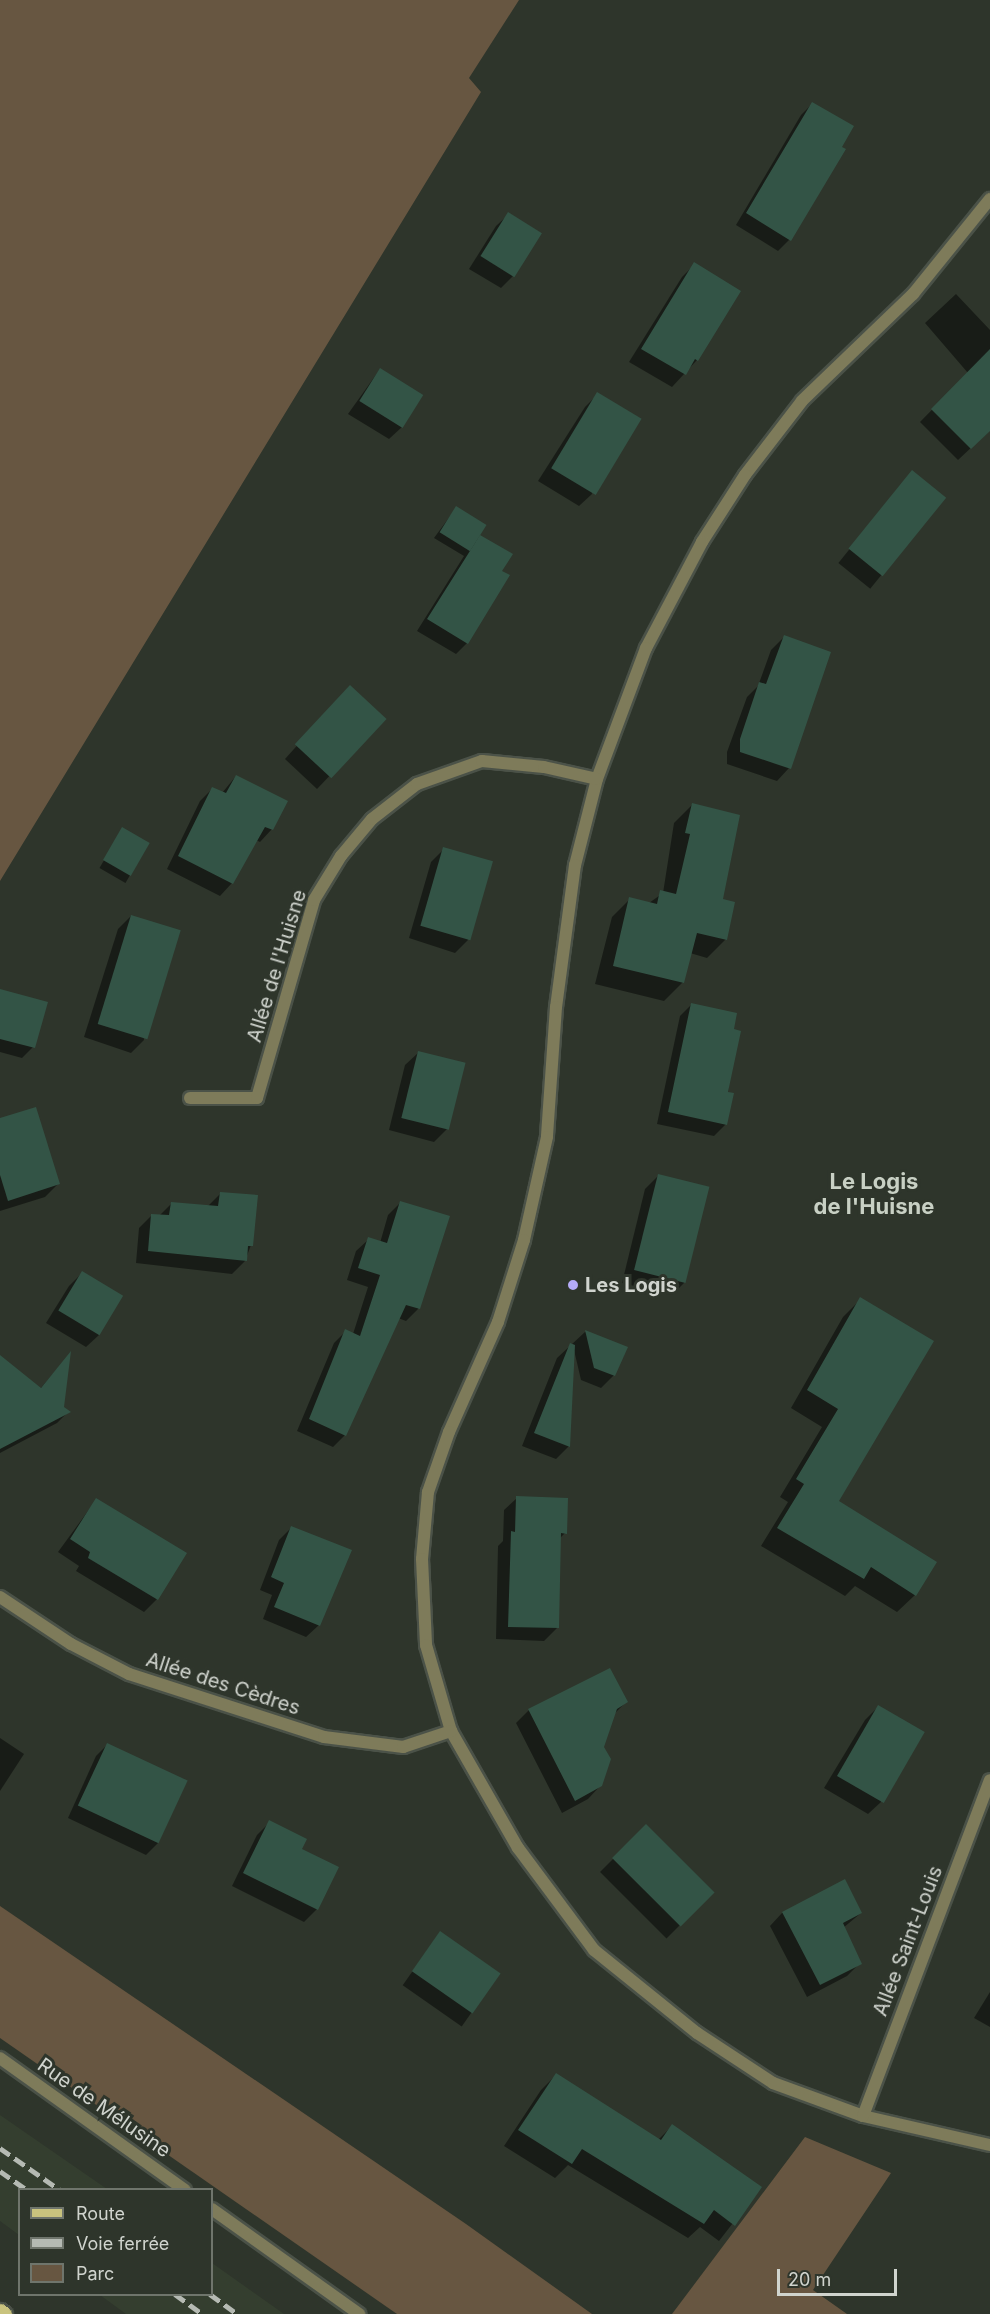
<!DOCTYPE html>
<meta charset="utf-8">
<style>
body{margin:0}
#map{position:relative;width:990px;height:2314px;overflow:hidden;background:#2e352b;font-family:Inter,sans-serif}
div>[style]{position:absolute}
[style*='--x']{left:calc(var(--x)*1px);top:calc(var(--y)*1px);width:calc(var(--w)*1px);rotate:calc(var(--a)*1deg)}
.built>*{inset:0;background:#343e2f}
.green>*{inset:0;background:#675641}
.shadow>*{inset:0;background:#0007;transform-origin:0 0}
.building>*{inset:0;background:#335446;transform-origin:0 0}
.roads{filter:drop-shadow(2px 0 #4b5248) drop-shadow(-2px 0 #4b5248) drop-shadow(0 2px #4b5248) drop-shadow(0 -2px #4b5248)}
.street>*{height:12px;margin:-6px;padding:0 6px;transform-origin:6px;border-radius:6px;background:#7e7b5a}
.primary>*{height:15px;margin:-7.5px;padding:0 7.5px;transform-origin:7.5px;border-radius:7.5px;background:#c9c37e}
.rail>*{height:4.5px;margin-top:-2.25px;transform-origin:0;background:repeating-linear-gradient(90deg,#b5bab3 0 12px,transparent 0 18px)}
.dots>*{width:16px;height:16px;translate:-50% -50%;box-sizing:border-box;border:3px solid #2e352b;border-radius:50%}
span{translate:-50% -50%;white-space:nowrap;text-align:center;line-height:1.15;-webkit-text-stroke:6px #2e352b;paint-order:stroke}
.street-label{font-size:20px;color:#d0d4ce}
.poi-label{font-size:20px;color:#d0d4ce;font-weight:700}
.left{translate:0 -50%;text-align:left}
.quarter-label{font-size:22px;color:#c8d0c4;font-weight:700}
.legend{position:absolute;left:18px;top:2188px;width:195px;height:108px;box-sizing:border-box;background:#2e352b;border:2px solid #6f756c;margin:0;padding:8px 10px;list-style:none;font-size:18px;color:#d0d4ce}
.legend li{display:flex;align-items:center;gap:12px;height:30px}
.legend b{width:30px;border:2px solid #6f756c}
.scale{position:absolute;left:777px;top:2269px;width:120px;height:27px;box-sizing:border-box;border:3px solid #d0d4ce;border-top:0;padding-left:8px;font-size:18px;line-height:21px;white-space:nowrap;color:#d0d4ce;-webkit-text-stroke:4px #2e352b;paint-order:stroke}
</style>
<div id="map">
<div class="built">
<div style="clip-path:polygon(0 2115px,107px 2189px,20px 2190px,19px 2235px,0 2221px)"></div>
<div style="clip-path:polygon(212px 2263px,284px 2314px,126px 2314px,100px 2295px,212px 2294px)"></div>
</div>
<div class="green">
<div style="clip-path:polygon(0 0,519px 0,469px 78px,481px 92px,0 881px)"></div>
<div style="clip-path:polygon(0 1906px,466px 2224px,592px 2314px,397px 2314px,0 2038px)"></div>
<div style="clip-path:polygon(805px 2137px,891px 2173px,813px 2290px,847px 2314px,672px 2314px)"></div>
</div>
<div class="shadow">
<div style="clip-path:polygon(812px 104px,789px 240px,778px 251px,736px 225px,801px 115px)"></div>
<div style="clip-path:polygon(509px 214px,514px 275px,501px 288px,469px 269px,496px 226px)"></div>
<div style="clip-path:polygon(695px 264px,697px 360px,672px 387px,629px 362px,682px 277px)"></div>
<div style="clip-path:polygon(956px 294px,990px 330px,990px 430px,958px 460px,920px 422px,968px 373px,925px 323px)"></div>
<div style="clip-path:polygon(380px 369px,402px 427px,389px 439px,348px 414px)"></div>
<div style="clip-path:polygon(598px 394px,592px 494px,579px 506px,538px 481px,585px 407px)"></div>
<div style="left:912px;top:472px;width:41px;height:117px;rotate:39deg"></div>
<div style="clip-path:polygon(456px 508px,475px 542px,480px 537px,500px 571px,467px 643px,456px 654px,417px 631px,464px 556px,434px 538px)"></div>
<div style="clip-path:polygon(784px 637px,789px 768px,777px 781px,727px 764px,727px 752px,747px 697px,758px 686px,771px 650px)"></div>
<div style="clip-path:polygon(338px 700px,384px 719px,317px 789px,285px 759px)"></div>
<div style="clip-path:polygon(236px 776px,272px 829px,260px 842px,256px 840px,232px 883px,220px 896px,167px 869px,200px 801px,213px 788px,222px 793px)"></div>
<div style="clip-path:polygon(692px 805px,721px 900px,726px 939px,707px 958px,690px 953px,683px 982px,664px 1001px,595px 984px,612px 917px,630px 899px,649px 903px,663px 893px,674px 823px)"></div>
<div style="left:122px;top:829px;width:30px;height:45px;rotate:30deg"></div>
<div style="clip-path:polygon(444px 849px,468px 940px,455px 953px,409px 938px,431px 862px)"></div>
<div style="clip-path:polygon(131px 916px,144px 1040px,131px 1053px,84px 1037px,118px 929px)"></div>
<div style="clip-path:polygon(0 996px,33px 1047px,22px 1058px,0 1052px)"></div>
<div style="clip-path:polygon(692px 1004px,732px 1030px,726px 1124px,714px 1136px,657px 1124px,680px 1016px)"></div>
<div style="clip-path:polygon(418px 1053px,447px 1129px,434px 1142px,389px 1130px,405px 1065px)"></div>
<div style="clip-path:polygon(0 1119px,58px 1184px,45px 1197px,0 1211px)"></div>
<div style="clip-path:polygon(658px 1176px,685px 1282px,672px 1295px,622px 1283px,645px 1189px)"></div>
<div style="clip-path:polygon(221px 1193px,251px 1245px,245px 1261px,232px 1274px,136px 1263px,139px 1228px,151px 1216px,159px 1216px,172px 1203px,207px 1207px)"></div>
<div style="clip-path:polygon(400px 1203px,448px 1217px,418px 1309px,406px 1321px,398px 1318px,345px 1435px,333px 1447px,297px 1431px,334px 1343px,346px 1331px,353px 1334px,368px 1287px,347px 1280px,356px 1251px,369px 1239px,380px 1243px,388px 1215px)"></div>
<div style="clip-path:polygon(82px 1273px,99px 1335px,86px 1347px,46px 1323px,69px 1286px)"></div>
<div style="clip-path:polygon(861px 1299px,837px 1502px,915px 1595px,897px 1612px,855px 1586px,845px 1596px,761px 1546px,788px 1502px,780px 1497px,822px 1427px,791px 1408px,843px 1317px)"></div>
<div style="clip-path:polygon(585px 1332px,626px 1348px,614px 1375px,601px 1388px,581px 1380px,574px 1350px,569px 1446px,556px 1459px,522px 1446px,557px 1358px)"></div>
<div style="clip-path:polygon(69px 1355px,63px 1408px,68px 1412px,57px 1423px,0 1453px,0 1374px,40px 1389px)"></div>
<div style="clip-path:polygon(517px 1498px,565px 1533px,559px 1539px,557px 1628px,544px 1641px,496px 1639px,498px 1546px,503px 1541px,504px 1510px)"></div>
<div style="clip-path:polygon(96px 1500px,157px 1599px,144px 1612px,76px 1571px,79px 1566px,58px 1552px)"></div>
<div style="clip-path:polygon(291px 1528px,319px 1625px,306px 1637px,263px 1619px,272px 1595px,260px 1590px,279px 1540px)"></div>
<div style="clip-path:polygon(609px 1670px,626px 1702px,613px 1715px,603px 1747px,601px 1785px,588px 1799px,562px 1813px,516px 1723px,529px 1710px)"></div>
<div style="clip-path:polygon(878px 1707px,881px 1802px,868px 1814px,824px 1788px,865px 1720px)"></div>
<div style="clip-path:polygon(0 1738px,24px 1754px,0 1791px)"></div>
<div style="clip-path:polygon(107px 1745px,186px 1781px,158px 1843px,146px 1855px,68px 1818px,96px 1756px)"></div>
<div style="clip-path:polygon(270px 1822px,301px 1850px,317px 1909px,304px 1922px,232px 1886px,257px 1835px)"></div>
<div style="left:646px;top:1826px;width:94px;height:65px;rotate:45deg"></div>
<div style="clip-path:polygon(844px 1881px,861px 1913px,843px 1928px,860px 1963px,847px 1976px,807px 1997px,770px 1926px,782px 1913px)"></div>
<div style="left:440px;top:1932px;width:72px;height:65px;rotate:35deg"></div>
<div style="clip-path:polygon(990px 1992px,990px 2027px,974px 2018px)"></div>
<div style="clip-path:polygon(556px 2075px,658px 2140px,672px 2126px,760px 2188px,719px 2241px,700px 2227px,688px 2238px,568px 2165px,555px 2178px,504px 2146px,541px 2090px)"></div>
</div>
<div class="building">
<div style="clip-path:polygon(812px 102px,854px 126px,842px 147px,846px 149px,791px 241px,746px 213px)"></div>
<div style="left:508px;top:212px;width:40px;height:52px;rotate:32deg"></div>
<div style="clip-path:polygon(694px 262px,741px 291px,698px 361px,695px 359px,686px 375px,641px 349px)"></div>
<div style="clip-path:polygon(990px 349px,990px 431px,971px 449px,931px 409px)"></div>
<div style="left:380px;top:368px;width:51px;height:39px;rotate:32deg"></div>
<div style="left:597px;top:392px;width:52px;height:89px;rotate:31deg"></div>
<div style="left:912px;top:470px;width:44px;height:101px;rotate:39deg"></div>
<div style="left:456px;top:506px;width:36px;height:31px;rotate:32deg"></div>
<div style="clip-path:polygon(480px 535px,513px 554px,502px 571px,510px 575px,468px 644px,427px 619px)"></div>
<div style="clip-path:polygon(784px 635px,831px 652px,791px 769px,740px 752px,740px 739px,759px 682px,766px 684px)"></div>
<div style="left:350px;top:685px;width:50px;height:81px;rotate:43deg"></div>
<div style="clip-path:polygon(236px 775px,288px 801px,273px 830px,265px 827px,233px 884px,178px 856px,212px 787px,226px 793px)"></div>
<div style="clip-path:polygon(692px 803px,740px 815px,723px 899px,735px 902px,727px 940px,697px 933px,684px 983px,613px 966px,629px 897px,657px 904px,660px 890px,676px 894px,690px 834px,685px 833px)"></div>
<div style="left:122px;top:827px;width:32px;height:38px;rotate:30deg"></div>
<div style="left:443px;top:847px;width:52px;height:82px;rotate:16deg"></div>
<div style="left:131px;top:915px;width:52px;height:114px;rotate:17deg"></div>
<div style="clip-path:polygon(0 989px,48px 1002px,35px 1048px,0 1039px)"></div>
<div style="clip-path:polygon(691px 1003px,737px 1013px,734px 1029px,741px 1031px,728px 1092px,734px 1093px,727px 1125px,668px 1112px)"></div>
<div style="left:418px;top:1051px;width:49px;height:69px;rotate:14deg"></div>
<div style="clip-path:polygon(36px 1107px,60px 1184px,8px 1201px,0 1175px,0 1118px)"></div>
<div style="left:658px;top:1174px;width:53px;height:99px;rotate:14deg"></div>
<div style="clip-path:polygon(220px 1192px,258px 1195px,253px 1246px,248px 1246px,247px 1261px,148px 1251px,151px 1214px,169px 1215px,171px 1202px,218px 1206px)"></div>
<div style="clip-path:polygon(400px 1201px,450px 1216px,420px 1309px,406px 1305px,346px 1436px,309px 1419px,345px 1329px,360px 1336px,380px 1275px,358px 1268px,368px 1237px,387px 1243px)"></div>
<div style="left:82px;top:1271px;width:48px;height:46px;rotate:31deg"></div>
<div style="clip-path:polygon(860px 1297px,934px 1341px,839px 1501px,937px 1562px,916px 1596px,871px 1567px,864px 1579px,777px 1528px,804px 1484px,796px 1479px,838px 1409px,807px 1390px)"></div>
<div style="clip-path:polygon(585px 1330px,628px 1347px,615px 1376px,594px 1368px)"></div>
<div style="clip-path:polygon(570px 1343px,575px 1345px,570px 1447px,534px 1433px)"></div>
<div style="clip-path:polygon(71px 1351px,64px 1407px,71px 1412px,0 1449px,0 1355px,41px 1388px)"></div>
<div style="clip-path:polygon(516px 1496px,568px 1498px,567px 1534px,561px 1533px,559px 1628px,508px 1627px,511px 1531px,515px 1532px)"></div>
<div style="clip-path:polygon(96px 1498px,187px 1553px,158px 1600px,88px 1558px,90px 1552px,70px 1539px)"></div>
<div style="clip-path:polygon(291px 1526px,352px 1550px,320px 1626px,274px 1607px,284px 1583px,271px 1577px)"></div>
<div style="clip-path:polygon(610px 1668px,628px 1702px,617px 1709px,604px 1747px,611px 1759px,602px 1786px,575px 1801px,528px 1709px)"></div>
<div style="left:878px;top:1705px;width:54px;height:82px;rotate:30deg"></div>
<div style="left:107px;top:1743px;width:89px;height:69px;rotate:25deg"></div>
<div style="clip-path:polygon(269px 1820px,307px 1839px,302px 1849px,339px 1867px,318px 1910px,243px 1873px)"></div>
<div style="left:646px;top:1824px;width:97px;height:48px;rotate:45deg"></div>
<div style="clip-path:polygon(845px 1879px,862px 1913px,843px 1923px,862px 1964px,820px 1985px,782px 1912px)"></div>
<div style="left:440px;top:1931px;width:74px;height:49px;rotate:35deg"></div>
<div style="clip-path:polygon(556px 2073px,661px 2140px,672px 2124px,762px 2187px,735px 2226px,714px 2210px,704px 2224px,582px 2149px,572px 2164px,518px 2130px)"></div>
</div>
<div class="roads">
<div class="street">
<div style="--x:990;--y:199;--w:122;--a:129"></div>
<div style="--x:913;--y:294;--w:154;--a:136.1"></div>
<div style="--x:802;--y:401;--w:93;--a:127.6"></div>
<div style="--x:745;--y:475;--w:80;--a:122.7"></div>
<div style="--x:702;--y:542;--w:120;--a:117.8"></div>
<div style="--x:646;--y:648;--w:140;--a:110.5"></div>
<div style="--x:597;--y:779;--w:89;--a:104.3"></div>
<div style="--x:575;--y:865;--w:143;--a:97.6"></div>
<div style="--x:556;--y:1007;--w:130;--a:94"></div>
<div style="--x:547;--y:1137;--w:106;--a:102.6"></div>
<div style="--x:524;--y:1240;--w:86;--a:107.6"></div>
<div style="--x:498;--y:1322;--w:120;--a:114"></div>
<div style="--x:449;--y:1432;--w:64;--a:109.3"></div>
<div style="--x:428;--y:1492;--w:67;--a:95.1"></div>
<div style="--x:422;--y:1559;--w:86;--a:87.3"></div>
<div style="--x:426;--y:1645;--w:90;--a:73.8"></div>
<div style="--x:451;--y:1731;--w:135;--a:60.2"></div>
<div style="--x:518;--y:1848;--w:127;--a:53.3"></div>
<div style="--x:594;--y:1950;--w:132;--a:38.9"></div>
<div style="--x:697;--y:2033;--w:91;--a:33.3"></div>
<div style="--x:773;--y:2083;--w:96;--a:20.1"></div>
<div style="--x:863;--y:2116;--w:130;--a:12.9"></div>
<div style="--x:190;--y:1098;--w:67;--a:0"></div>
<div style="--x:257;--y:1098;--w:206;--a:-73.9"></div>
<div style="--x:314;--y:900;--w:52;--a:-58.5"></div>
<div style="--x:341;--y:856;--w:48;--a:-50"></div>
<div style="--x:372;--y:819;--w:57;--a:-37.9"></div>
<div style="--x:417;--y:784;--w:69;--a:-19.5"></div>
<div style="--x:482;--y:761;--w:62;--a:5.5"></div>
<div style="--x:544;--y:767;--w:54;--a:12.8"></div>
<div style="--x:0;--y:1597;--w:85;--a:33.5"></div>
<div style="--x:71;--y:1644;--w:65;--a:27.3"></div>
<div style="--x:129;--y:1674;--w:205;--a:17.9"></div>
<div style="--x:324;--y:1737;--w:80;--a:7.2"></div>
<div style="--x:403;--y:1747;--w:51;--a:-18.4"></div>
<div style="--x:0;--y:2058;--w:227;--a:35.5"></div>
<div style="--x:863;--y:2116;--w:359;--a:-69.3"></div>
<div style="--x:212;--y:2209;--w:181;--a:35.5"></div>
</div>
<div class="primary">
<div style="--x:0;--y:2311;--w:5;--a:37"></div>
</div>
</div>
<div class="rail">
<div style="--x:0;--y:2148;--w:73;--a:35"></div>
<div style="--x:0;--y:2171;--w:33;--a:35"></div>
<div style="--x:175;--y:2294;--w:34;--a:36"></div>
<div style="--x:210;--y:2294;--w:34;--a:36"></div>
</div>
<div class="dots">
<div style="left:573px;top:1285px;background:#b5acf8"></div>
</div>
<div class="street-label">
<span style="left:277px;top:966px;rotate:-73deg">Allée de l'Huisne</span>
<span style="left:223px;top:1684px;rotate:18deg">Allée des Cèdres</span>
<span style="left:908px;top:1941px;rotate:-69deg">Allée Saint-Louis</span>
<span style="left:104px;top:2108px;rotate:35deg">Rue de Mélusine</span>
</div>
<div class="poi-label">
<span class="left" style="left:585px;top:1285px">Les Logis</span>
</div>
<div class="quarter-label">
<span style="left:874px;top:1194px">Le Logis<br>de l'Huisne</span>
</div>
<ul class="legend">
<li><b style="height:8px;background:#c9c37e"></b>Route</li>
<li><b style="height:8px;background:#b5bab3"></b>Voie ferrée</li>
<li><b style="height:16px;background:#675641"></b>Parc</li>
</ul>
<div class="scale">20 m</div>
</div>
